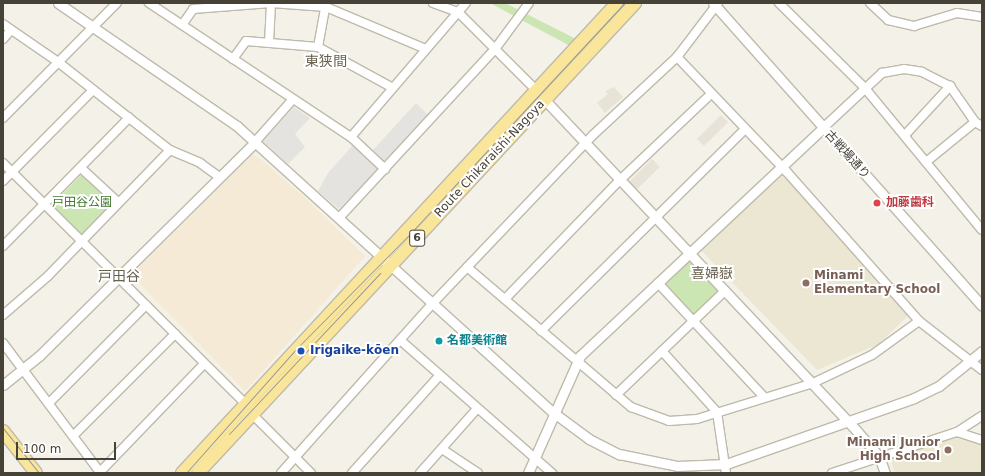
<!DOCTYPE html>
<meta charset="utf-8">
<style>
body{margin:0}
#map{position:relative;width:985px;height:476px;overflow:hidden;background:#f4f1e9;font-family:"DejaVu Sans","Noto Sans JP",sans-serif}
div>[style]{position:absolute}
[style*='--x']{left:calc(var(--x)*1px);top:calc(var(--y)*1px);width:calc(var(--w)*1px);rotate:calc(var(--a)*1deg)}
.residential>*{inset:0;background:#e7e3d7;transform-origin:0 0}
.commercial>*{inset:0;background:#f4ead5}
.education>*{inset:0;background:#ece7d3}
.green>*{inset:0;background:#cbe6b3;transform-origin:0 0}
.parking>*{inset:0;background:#e5e3e0}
.roads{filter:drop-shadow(1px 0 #bfbaab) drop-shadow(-1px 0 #bfbaab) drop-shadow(0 1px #bfbaab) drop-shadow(0 -1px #bfbaab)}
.minor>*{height:8px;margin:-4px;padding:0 4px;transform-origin:4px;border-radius:4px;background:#fff}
.tertiary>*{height:9px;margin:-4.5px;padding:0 4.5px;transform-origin:4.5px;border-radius:4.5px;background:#fff}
.primary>*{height:12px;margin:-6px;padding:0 6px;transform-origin:6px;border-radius:6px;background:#fae69b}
.tram>*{height:1px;margin:-0.5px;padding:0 0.5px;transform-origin:0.5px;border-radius:0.5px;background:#979797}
.dots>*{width:11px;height:11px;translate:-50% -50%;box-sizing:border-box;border:2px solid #fff;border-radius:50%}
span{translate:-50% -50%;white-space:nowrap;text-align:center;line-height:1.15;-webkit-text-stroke:4px #fff;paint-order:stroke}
.shield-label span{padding:1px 3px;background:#fff;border:1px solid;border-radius:3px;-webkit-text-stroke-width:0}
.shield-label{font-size:11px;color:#474237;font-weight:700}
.street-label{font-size:12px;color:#474237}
.park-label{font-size:12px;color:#43772c}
.health-label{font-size:12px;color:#be3a42;font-weight:700}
.left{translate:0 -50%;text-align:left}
.education-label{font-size:12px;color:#785e54;font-weight:700}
.right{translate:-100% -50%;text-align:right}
.culture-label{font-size:12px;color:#0d838f;font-weight:700}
.transit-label{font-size:12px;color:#164399;font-weight:700}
.quarter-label{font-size:14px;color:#69614f}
.frame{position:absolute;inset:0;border:4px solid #474237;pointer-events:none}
.scale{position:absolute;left:16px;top:442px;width:100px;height:18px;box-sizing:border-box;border:2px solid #474237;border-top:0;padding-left:5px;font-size:12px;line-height:14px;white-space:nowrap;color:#474237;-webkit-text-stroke:3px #fff;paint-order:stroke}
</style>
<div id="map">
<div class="residential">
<div style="clip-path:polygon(614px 87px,623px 97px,605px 113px,597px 103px,608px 94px,605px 91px)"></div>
<div style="left:721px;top:115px;width:10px;height:34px;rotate:45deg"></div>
<div style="left:652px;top:159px;width:11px;height:33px;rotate:45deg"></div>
</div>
<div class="commercial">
<div style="clip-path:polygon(252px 155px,258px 157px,303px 196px,365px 256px,245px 391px,133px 277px,134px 272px)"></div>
</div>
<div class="education">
<div style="clip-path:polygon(782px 174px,909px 315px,879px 344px,817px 370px,701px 250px)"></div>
<div style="clip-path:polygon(960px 435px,982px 442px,982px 473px,895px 473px,890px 458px)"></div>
</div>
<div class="green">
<div style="clip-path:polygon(490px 3px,505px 3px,578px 40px,572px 47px)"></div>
<div style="left:83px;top:173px;width:42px;height:45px;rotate:44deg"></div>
<div style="left:686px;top:258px;width:46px;height:36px;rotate:44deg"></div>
</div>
<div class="parking">
<div style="clip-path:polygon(416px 103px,429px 116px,383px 162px,373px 150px)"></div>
<div style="clip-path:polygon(294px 107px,310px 118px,295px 134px,305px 147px,288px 164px,263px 141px)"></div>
<div style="clip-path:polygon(353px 145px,379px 169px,339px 209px,318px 191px,328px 173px)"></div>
</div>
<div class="roads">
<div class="minor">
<div style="--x:149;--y:3;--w:242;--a:33.6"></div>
<div style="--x:351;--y:137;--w:47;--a:43.3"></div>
<div style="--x:433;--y:3;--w:27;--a:20"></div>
<div style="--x:458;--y:12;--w:112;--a:45"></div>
<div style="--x:779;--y:3;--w:120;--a:44.7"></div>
<div style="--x:864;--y:87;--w:185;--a:50.5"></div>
<div style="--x:870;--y:3;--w:25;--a:43"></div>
<div style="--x:888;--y:20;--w:27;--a:13"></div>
<div style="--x:914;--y:26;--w:45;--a:-16.8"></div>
<div style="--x:957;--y:13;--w:25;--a:9"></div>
<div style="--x:3;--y:24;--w:67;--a:34.6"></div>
<div style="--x:58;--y:62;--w:142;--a:38.2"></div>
<div style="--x:170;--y:150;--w:33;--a:23"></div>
<div style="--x:200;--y:163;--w:24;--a:36"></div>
<div style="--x:182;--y:25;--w:19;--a:-55"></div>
<div style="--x:193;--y:9;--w:78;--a:-4.4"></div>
<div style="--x:271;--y:3;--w:55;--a:4.2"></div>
<div style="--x:326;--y:7;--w:108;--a:22.8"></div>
<div style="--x:3;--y:39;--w:12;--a:-48"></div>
<div style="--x:269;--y:43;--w:40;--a:-87.1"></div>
<div style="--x:318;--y:47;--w:45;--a:-79.7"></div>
<div style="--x:677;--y:57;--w:158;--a:46.3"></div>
<div style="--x:786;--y:171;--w:200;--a:48.4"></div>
<div style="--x:919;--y:321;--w:80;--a:37.9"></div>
<div style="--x:233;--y:59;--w:22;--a:-54"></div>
<div style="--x:246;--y:41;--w:72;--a:4.8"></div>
<div style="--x:318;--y:47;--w:85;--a:28.7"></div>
<div style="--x:3;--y:118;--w:162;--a:-45.3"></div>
<div style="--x:823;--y:128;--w:81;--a:-43"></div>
<div style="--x:882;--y:73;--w:22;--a:-10"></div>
<div style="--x:904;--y:69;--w:18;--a:9"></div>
<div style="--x:922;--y:72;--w:31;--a:27"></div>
<div style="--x:950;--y:86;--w:44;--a:55.2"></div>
<div style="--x:975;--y:122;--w:8;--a:30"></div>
<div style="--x:905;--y:135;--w:67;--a:-47.4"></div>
<div style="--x:351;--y:137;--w:177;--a:-49.4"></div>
<div style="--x:255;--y:142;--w:57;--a:-48.5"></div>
<div style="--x:926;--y:162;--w:63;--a:-39.2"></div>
<div style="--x:3;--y:163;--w:342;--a:44.8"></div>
<div style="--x:81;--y:168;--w:50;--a:42.6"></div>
<div style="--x:3;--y:181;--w:128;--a:-45.3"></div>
<div style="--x:339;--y:218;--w:230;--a:-47.3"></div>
<div style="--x:495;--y:49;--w:57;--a:-53.5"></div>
<div style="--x:3;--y:246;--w:180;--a:-45.5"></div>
<div style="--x:467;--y:267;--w:216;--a:40.5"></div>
<div style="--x:631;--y:407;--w:40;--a:20.2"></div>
<div style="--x:669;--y:421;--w:28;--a:-4"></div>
<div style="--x:697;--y:419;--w:121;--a:-17.2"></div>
<div style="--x:813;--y:383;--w:65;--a:-25.4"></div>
<div style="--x:872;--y:355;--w:58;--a:-35.9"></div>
<div style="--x:658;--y:283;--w:154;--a:47.1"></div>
<div style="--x:505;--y:299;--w:165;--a:-46"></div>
<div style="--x:620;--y:180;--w:125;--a:-43.4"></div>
<div style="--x:3;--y:315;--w:60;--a:-40.9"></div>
<div style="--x:48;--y:276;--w:175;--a:-45.9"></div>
<div style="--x:541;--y:331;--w:286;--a:-44.7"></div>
<div style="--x:400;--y:340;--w:202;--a:41.2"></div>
<div style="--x:3;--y:343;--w:161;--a:53.1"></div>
<div style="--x:662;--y:351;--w:82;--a:48"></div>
<div style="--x:717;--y:412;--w:62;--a:81.6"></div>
<div style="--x:616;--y:395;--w:151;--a:-43.7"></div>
<div style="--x:49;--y:403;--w:138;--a:-45.3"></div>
<div style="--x:253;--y:415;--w:82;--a:45"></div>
<div style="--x:957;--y:432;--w:26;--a:18"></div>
<div style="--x:74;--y:435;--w:143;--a:-45"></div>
<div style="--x:442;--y:449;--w:43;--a:33.7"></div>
<div style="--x:99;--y:473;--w:151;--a:-46.1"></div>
<div style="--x:281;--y:473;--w:228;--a:-48.2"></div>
<div style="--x:433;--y:303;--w:232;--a:-46.4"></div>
<div style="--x:593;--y:135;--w:115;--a:-42.9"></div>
<div style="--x:677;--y:57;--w:68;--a:-52.8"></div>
<div style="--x:352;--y:473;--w:130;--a:-48.1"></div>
<div style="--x:420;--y:473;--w:84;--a:-48.4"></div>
<div style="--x:832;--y:473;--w:132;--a:-18.2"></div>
<div style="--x:957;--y:432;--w:30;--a:-33"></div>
</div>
<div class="tertiary">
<div style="--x:58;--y:3;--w:217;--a:34.5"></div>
<div style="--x:237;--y:126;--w:428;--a:42.2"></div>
<div style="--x:554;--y:413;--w:44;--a:36.6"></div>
<div style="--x:589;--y:439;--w:34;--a:27"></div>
<div style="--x:619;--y:454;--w:59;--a:11.7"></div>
<div style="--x:677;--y:466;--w:49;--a:-2.3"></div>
<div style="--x:726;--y:464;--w:199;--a:-19.3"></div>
<div style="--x:914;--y:398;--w:28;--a:-26"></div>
<div style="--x:939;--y:386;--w:55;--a:-39.1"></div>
<div style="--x:713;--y:3;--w:405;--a:48.4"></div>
<div style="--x:545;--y:100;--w:453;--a:46.7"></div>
<div style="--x:856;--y:430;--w:35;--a:49"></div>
<div style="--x:879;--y:456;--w:18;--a:71"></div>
<div style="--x:3;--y:385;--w:46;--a:-38.9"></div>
<div style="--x:39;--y:356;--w:304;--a:-44.7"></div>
<div style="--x:528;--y:473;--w:128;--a:-66"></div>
<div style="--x:580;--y:356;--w:333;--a:-43.2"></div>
</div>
<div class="primary">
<div style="--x:3;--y:431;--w:53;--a:51.8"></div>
<div style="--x:182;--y:473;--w:640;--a:-47.21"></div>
<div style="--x:198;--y:473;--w:642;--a:-47.08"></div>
</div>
</div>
<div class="tram">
<div style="--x:3;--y:428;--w:58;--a:51.3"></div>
<div style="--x:229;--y:434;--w:221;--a:-46.8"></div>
<div style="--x:186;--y:473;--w:169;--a:-48.4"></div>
<div style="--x:298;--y:347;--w:153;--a:-45.3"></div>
<div style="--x:406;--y:238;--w:321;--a:-47.1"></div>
</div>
<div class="dots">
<div style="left:877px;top:203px;background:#e0444e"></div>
<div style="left:806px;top:283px;background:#8d6e63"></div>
<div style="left:439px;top:341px;background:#0f9aa8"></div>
<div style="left:301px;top:351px;background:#1a4fb4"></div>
<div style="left:948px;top:450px;background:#8d6e63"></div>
</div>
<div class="shield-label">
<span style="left:417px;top:238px">6</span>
</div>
<div class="street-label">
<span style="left:847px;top:155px;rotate:48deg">古戦場通り</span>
<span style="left:490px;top:159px;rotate:-47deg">Route Chikaraishi-Nagoya</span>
</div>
<div class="park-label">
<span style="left:82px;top:203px">戸田谷公園</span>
</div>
<div class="health-label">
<span class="left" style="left:886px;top:203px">加藤歯科</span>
</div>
<div class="education-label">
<span class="left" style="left:814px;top:283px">Minami<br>Elementary School</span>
<span class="right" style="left:940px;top:450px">Minami Junior<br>High School</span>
</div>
<div class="culture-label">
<span class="left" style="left:447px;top:341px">名都美術館</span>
</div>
<div class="transit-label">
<span class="left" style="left:310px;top:351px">Irigaike-kōen</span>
</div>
<div class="quarter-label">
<span style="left:326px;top:61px">東狭間</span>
<span style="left:712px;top:273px">喜婦嶽</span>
<span style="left:119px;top:276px">戸田谷</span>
</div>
<div class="frame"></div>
<div class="scale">100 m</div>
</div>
